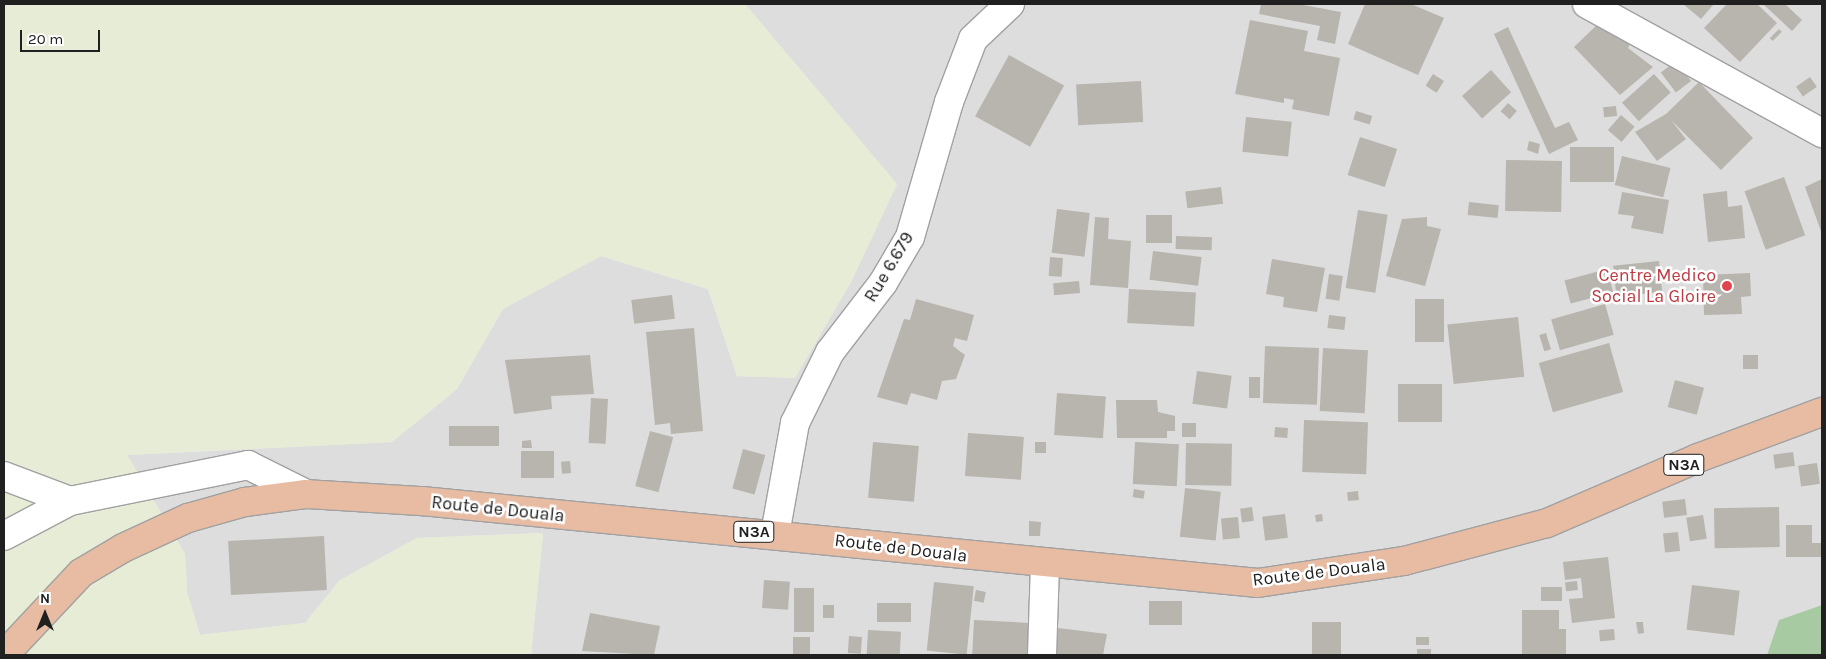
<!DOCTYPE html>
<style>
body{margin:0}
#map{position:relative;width:1826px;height:659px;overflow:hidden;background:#efeee8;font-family:Karla,sans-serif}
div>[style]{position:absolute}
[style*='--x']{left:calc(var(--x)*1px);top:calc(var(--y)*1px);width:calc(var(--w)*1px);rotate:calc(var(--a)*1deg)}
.residential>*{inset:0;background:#dedddd}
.farmland>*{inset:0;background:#e6ecd6}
.forest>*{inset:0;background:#a7caa2}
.building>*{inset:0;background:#b8b4ae;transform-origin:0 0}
.roads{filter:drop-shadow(1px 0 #a1a1a1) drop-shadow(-1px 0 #a1a1a1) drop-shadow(0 1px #a1a1a1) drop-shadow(0 -1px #a1a1a1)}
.minor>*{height:28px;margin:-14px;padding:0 14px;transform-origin:14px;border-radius:14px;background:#fff}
.trunk>*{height:28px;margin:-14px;padding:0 14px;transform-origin:14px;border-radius:14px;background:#e7bca3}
.dots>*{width:14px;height:14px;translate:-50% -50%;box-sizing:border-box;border:2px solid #fff;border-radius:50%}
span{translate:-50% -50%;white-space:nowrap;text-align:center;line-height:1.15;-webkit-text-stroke:5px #fff;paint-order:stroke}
.shield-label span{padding:1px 4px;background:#fff;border:1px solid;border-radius:4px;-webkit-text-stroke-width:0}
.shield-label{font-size:16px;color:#202020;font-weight:700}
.street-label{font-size:18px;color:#202020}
.health-label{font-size:18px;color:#be3a42}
.right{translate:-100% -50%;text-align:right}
.frame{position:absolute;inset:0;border:5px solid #202020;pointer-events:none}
.north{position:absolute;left:20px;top:589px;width:50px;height:50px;-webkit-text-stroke:4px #fff;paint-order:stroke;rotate:0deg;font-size:14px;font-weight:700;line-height:20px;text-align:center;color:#202020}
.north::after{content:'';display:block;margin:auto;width:18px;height:22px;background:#202020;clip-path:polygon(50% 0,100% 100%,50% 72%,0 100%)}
.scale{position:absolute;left:20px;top:30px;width:80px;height:22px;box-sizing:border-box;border:2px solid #202020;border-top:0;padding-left:6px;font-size:15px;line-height:18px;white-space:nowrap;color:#202020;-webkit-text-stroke:4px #fff;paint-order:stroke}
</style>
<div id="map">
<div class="residential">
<div style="clip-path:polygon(745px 4px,1822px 4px,1822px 605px,1779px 620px,1767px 655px,531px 655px,543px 533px,417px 538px,340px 580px,305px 623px,200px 635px,187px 592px,185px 554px,127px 455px,392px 442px,457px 389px,503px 309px,601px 256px,708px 289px,737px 376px,795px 378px,851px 282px,897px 184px)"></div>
</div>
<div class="farmland">
<div style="clip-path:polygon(4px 4px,745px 4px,897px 184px,851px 282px,795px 378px,737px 376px,708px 289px,601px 256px,503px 309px,457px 389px,392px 442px,127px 455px,185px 554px,187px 592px,200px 635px,305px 623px,340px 580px,417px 538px,543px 533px,531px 655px,4px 655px)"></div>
</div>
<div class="forest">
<div style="clip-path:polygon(1822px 605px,1822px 655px,1767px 655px,1779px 620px)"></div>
</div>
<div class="building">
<div style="clip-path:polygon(1261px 4px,1298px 4px,1341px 12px,1335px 44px,1317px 40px,1320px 26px,1259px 14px)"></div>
<div style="clip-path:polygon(1365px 4px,1411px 4px,1444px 18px,1418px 75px,1348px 44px)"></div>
<div style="clip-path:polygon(1683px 4px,1714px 4px,1701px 19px)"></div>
<div style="clip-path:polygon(1727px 4px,1757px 4px,1777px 23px,1740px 62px,1704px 28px)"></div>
<div style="clip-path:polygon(1763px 4px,1785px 4px,1802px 20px,1792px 31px)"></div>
<div style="clip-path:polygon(1250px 20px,1308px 31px,1304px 51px,1340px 58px,1329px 116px,1292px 109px,1294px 100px,1284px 98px,1284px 103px,1235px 94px)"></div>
<div style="clip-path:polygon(1599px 23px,1632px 40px,1628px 48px,1653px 67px,1620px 95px,1574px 47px)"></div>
<div style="clip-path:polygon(1508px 27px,1555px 128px,1569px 122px,1578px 140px,1549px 154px,1494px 34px)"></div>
<div style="left:1779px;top:29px;width:4px;height:13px;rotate:45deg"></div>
<div style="left:1009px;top:55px;width:63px;height:70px;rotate:29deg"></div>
<div style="left:1676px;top:61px;width:25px;height:19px;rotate:53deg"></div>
<div style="left:1491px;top:70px;width:30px;height:39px;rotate:48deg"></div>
<div style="left:1433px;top:74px;width:13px;height:14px;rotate:32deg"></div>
<div style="left:1654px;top:74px;width:25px;height:43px;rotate:48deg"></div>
<div style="left:1810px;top:77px;width:12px;height:17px;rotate:55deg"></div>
<div style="left:1141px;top:81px;width:41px;height:65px;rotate:87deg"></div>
<div style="clip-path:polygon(1699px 82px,1753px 138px,1721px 170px,1671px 120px,1686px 139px,1657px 161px,1635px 132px,1666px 114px)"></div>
<div style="left:1508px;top:103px;width:12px;height:11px;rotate:42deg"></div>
<div style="left:1616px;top:106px;width:10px;height:13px;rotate:84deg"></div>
<div style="left:1356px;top:111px;width:17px;height:9px;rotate:17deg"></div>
<div style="left:1621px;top:115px;width:18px;height:20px;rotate:41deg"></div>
<div style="left:1246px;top:117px;width:46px;height:35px;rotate:6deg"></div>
<div style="left:1360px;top:137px;width:39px;height:40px;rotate:18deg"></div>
<div style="clip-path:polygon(1529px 141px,1540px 144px,1538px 154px,1527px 150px)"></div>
<div style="left:1570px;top:147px;width:44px;height:35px"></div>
<div style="left:1622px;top:156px;width:50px;height:30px;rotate:14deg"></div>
<div style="left:1506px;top:160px;width:56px;height:51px;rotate:1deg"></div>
<div style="left:1784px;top:177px;width:62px;height:42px;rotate:70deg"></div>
<div style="clip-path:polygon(1822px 179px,1822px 234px,1805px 187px)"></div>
<div style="left:1221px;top:187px;width:17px;height:36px;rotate:83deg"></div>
<div style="clip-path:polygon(1727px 191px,1728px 207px,1742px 205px,1745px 238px,1708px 242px,1703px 194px)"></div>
<div style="clip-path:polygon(1622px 192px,1669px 200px,1663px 234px,1631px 228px,1634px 216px,1618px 214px)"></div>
<div style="left:1469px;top:202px;width:30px;height:13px;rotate:6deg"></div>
<div style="left:1057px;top:209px;width:33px;height:44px;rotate:7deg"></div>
<div style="left:1358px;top:210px;width:30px;height:79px;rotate:9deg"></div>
<div style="left:1172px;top:215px;width:28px;height:26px;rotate:90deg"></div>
<div style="clip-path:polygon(1095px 217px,1109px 218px,1108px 239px,1131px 241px,1128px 288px,1090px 285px)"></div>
<div style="clip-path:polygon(1427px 217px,1427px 226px,1441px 229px,1425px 286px,1386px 276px,1402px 219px)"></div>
<div style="left:1176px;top:236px;width:36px;height:13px;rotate:2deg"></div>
<div style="left:1153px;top:251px;width:49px;height:29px;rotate:7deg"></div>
<div style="left:1050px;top:257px;width:13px;height:19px;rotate:4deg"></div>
<div style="clip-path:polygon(1272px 259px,1325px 268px,1317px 312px,1283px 307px,1284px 297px,1266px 294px)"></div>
<div style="left:1659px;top:261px;width:31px;height:46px;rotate:84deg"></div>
<div style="left:1607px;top:269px;width:24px;height:44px;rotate:75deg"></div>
<div style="clip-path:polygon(1750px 273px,1751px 296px,1741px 297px,1742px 314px,1704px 315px,1703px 275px)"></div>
<div style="left:1329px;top:274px;width:14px;height:25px;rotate:8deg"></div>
<div style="left:1079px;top:281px;width:12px;height:26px;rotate:85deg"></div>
<div style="left:1129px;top:289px;width:67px;height:34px;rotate:3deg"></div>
<div style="left:672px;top:295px;width:24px;height:41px;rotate:83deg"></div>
<div style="clip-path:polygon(916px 299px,974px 315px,967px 341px,955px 338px,953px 346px,965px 355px,956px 379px,942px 381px,937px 400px,911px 393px,907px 405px,877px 397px,904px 319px,910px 320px)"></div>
<div style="left:1444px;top:299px;width:43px;height:29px;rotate:90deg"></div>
<div style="left:1605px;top:304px;width:32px;height:56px;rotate:74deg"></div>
<div style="left:1329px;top:315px;width:17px;height:13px;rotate:7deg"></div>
<div style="left:1518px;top:317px;width:60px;height:71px;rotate:84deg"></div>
<div style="clip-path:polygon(694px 328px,703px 431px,671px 434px,670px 423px,655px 425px,646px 332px)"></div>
<div style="left:1546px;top:333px;width:17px;height:7px;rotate:73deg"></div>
<div style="left:1609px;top:343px;width:51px;height:73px;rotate:74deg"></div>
<div style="left:1265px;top:346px;width:54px;height:57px;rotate:2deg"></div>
<div style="left:1323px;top:348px;width:45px;height:63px;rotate:3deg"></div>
<div style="clip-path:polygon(590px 355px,594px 394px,551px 396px,552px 409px,514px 414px,505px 360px)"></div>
<div style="left:1743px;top:355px;width:15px;height:14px"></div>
<div style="left:1197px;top:371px;width:35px;height:33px;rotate:8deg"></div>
<div style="left:1249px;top:377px;width:11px;height:21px"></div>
<div style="left:1675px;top:380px;width:30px;height:28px;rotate:15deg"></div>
<div style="left:1398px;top:384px;width:44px;height:38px"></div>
<div style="left:1057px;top:393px;width:49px;height:42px;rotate:4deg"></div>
<div style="left:591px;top:398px;width:17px;height:45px;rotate:3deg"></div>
<div style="clip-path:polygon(1116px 400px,1157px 400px,1158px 412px,1175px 416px,1175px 431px,1167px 431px,1167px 438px,1117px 438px)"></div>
<div style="left:1304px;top:420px;width:64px;height:52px;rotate:2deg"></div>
<div style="left:1182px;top:423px;width:14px;height:14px"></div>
<div style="left:449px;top:426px;width:50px;height:20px"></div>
<div style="left:1275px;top:427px;width:13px;height:10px;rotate:4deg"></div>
<div style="left:650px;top:431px;width:24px;height:57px;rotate:15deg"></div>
<div style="left:968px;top:433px;width:56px;height:43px;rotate:4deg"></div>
<div style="clip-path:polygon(531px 440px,532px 448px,522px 448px,522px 441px)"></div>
<div style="left:873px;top:442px;width:46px;height:56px;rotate:5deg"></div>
<div style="left:1035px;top:442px;width:11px;height:11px"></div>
<div style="left:1135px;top:442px;width:44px;height:42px;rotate:3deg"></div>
<div style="left:1186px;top:443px;width:46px;height:42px;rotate:1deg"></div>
<div style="left:743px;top:449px;width:23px;height:41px;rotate:15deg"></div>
<div style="left:521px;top:451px;width:33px;height:27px"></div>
<div style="left:1793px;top:452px;width:14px;height:20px;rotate:82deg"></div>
<div style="left:570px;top:461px;width:12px;height:9px;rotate:85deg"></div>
<div style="left:1817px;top:463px;width:21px;height:19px;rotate:82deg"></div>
<div style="left:1185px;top:488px;width:36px;height:49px;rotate:6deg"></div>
<div style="left:1134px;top:489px;width:11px;height:8px;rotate:10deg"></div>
<div style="left:1358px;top:491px;width:9px;height:11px;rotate:84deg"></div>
<div style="left:1685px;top:499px;width:16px;height:23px;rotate:83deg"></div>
<div style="left:1252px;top:507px;width:14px;height:12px;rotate:82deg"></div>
<div style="left:1779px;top:507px;width:40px;height:65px;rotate:89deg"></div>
<div style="left:1285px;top:514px;width:24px;height:23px;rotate:83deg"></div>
<div style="left:1322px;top:514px;width:7px;height:7px;rotate:82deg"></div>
<div style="left:1703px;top:515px;width:24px;height:17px;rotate:81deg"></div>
<div style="left:1238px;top:517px;width:21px;height:17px;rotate:85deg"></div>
<div style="clip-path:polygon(1029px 521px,1041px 522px,1040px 536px,1029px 536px)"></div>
<div style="clip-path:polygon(1786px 525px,1812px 525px,1812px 543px,1822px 543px,1822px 557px,1786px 557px)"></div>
<div style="left:1678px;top:532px;width:19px;height:15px;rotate:84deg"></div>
<div style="left:324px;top:536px;width:54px;height:96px;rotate:87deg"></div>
<div style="clip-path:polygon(1608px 557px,1615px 618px,1572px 623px,1569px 599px,1583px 598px,1581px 578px,1565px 580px,1563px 562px)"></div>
<div style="left:764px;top:580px;width:26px;height:28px;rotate:4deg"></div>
<div style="left:1577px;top:581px;width:9px;height:12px;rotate:84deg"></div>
<div style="left:934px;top:582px;width:40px;height:69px;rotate:6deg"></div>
<div style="left:1692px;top:585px;width:48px;height:45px;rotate:7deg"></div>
<div style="left:1541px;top:587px;width:21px;height:14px"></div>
<div style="left:794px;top:588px;width:20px;height:44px"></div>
<div style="left:976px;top:590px;width:10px;height:11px;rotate:11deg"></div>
<div style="left:1149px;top:601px;width:33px;height:24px"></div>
<div style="left:877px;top:603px;width:34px;height:19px"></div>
<div style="left:823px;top:605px;width:11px;height:13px"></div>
<div style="clip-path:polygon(1522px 610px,1559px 610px,1559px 629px,1566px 629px,1566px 655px,1522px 655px)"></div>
<div style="clip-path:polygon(590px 613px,660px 626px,654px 655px,582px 651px)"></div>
<div style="left:974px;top:620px;width:55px;height:35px;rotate:3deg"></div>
<div style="left:1312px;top:622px;width:29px;height:33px"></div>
<div style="clip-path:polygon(1636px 622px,1643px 622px,1644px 633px,1638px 634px)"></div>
<div style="clip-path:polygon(1058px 628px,1107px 634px,1103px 655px,1054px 655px)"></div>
<div style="left:1614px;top:629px;width:11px;height:15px;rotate:85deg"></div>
<div style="left:868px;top:630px;width:33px;height:25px;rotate:3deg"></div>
<div style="left:849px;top:636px;width:13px;height:17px;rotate:4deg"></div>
<div style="left:793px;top:637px;width:17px;height:18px"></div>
<div style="left:1416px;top:637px;width:13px;height:8px"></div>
<div style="left:1417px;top:649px;width:14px;height:6px"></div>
</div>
<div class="roads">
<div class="minor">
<div style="--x:1587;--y:4;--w:268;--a:28.8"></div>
<div style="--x:4;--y:476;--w:71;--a:20.7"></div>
<div style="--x:70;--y:501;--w:182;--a:-11.4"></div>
<div style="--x:248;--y:465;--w:65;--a:26.6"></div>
<div style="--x:775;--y:534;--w:113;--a:-79.8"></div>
<div style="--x:795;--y:423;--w:79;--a:-63.8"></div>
<div style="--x:830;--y:352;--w:87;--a:-52.5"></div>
<div style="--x:883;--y:283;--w:53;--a:-59.6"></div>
<div style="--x:910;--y:237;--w:141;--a:-73.9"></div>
<div style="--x:949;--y:102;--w:67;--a:-69.1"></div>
<div style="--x:973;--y:39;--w:51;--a:-43.4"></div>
<div style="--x:4;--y:536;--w:75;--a:-27.9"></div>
<div style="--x:1042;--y:655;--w:91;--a:-88.1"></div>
</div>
<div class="trunk">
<div style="--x:4;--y:655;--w:112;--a:-46.8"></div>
<div style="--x:81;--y:573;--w:49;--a:-30.8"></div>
<div style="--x:123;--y:548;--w:72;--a:-24.8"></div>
<div style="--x:188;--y:518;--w:59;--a:-15.7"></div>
<div style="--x:245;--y:502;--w:62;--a:-7.5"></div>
<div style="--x:306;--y:494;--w:116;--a:3.5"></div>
<div style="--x:422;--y:501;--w:840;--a:5.6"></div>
<div style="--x:1258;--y:583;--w:148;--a:-8.6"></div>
<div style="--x:1404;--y:561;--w:148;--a:-14.9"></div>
<div style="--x:1547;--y:523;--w:164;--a:-23.3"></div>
<div style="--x:1698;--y:458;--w:132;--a:-20.4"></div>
</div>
</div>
<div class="dots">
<div style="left:1727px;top:286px;background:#e0444e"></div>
</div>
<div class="shield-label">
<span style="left:1684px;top:465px">N3A</span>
<span style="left:754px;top:532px">N3A</span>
</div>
<div class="street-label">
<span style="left:889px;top:267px;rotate:-59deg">Rue 6.679</span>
<span style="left:498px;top:509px;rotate:6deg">Route de Douala</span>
<span style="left:901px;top:548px;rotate:7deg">Route de Douala</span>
<span style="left:1319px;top:572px;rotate:-7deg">Route de Douala</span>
</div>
<div class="health-label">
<span class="right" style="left:1716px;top:286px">Centre Medico<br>Social La Gloire</span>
</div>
<div class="frame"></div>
<div class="north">N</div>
<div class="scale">20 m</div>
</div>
